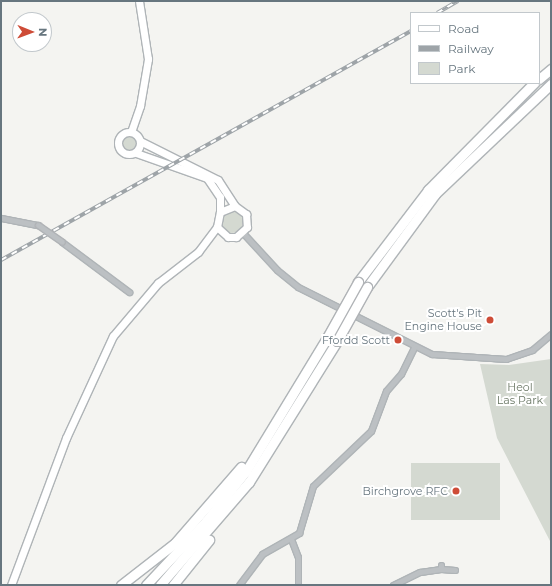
<!DOCTYPE html>
<style>
body{margin:0}
#map{position:relative;width:552px;height:586px;overflow:hidden;background:#f4f4f1;font-family:Montserrat,sans-serif}
div>[style]{position:absolute}
[style*='--x']{left:calc(var(--x)*1px);top:calc(var(--y)*1px);width:calc(var(--w)*1px);rotate:calc(var(--a)*1deg)}
.green>*{inset:0;background:#d4d9d1;transform-origin:0 0}
.round{border-radius:50%}
.roads{filter:drop-shadow(1px 0 #afb4b7) drop-shadow(-1px 0 #afb4b7) drop-shadow(0 1px #afb4b7) drop-shadow(0 -1px #afb4b7)}
.minor>*{height:5px;margin:-2.5px;padding:0 2.5px;transform-origin:2.5px;border-radius:2.5px;background:#bcc0c3}
.secondary>*{height:7px;margin:-3.5px;padding:0 3.5px;transform-origin:3.5px;border-radius:3.5px;background:#fff}
.secondary>.ring{margin:-3.5px;padding:0;box-sizing:content-box;background:none;border:7px solid #fff;border-radius:50%}
.motorway>*{height:9px;margin:-4.5px;padding:0 4.5px;transform-origin:4.5px;border-radius:4.5px;background:#fff}
.rail>*{height:3.5px;margin-top:-1.75px;transform-origin:0;background:repeating-linear-gradient(90deg,#fff 0 6px,#9ea4a8 0 12px);box-sizing:border-box;border-block:1px solid #9ea4a8}
.bridges{filter:drop-shadow(1px 0 #b0b3b6) drop-shadow(-1px 0 #b0b3b6) drop-shadow(0 1px #b0b3b6) drop-shadow(0 -1px #b0b3b6)}
.minor-bridge>*{height:5px;margin:-2.5px;padding:0 2.5px;transform-origin:2.5px;border-radius:2.5px;background:#bcc0c3}
.motorway-bridge>*{height:9px;margin:-4.5px;padding:0 4.5px;transform-origin:4.5px;border-radius:4.5px;background:#fff}
.dots>*{width:11px;height:11px;translate:-50% -50%;box-sizing:border-box;border:2px solid #fff;border-radius:50%}
span{translate:-50% -50%;white-space:nowrap;text-align:center;line-height:1.15;-webkit-text-stroke:4px #fff;paint-order:stroke}
.poi-label{font-size:11px;color:#67767f}
.right{translate:-100% -50%;text-align:right}
.park-label{font-size:11px;color:#6a7765}
.frame{position:absolute;inset:0;border:2px solid #67767f;pointer-events:none}
.legend{position:absolute;left:410px;top:12px;width:130px;height:72px;box-sizing:border-box;background:#fff;border:1px solid #c2c8cc;margin:0;padding:5px 7px;list-style:none;font-size:12px;color:#67767f}
.legend li{display:flex;align-items:center;gap:8px;height:20px}
.legend b{width:20px;border:1px solid #c2c8cc}
.north{position:absolute;left:12px;top:12px;width:40px;height:40px;box-sizing:border-box;background:#fff;border:1px solid #c2c8cc;border-radius:50%;rotate:91deg;font-size:11px;font-weight:700;line-height:16px;text-align:center;color:#67767f}
.north::after{content:'';display:block;margin:auto;width:14px;height:18px;background:#ce4c37;clip-path:polygon(50% 0,100% 100%,50% 72%,0 100%)}
</style>
<div id="map">
<div class="green">
<div class="round" style="left:122px;top:135px;width:16px;height:16px"></div>
<div class="round" style="left:221px;top:211px;width:22px;height:22px"></div>
<div style="clip-path:polygon(551px 359px,551px 543px,497px 438px,480px 364px,509px 365px)"></div>
<div style="left:411px;top:463px;width:89px;height:57px"></div>
</div>
<div class="roads">
<div class="minor">
<div style="--x:1;--y:218;--w:38;--a:11"></div>
<div style="--x:243;--y:233;--w:50;--a:47.4"></div>
<div style="--x:277;--y:270;--w:27;--a:39"></div>
<div style="--x:298;--y:287;--w:150;--a:26.6"></div>
<div style="--x:432;--y:354;--w:74;--a:3.9"></div>
<div style="--x:506;--y:359;--w:28;--a:-19"></div>
<div style="--x:532;--y:350;--w:25;--a:-40"></div>
<div style="--x:62;--y:242;--w:84;--a:36.7"></div>
<div style="--x:291;--y:539;--w:19;--a:69"></div>
<div style="--x:298;--y:557;--w:28;--a:90"></div>
<div style="--x:441;--y:569;--w:14;--a:4"></div>
<div style="--x:239;--y:585;--w:39;--a:-53"></div>
<div style="--x:262;--y:554;--w:43;--a:-29.6"></div>
<div style="--x:299;--y:533;--w:49;--a:-73.4"></div>
<div style="--x:313;--y:486;--w:80;--a:-43.5"></div>
<div style="--x:371;--y:431;--w:43;--a:-69.4"></div>
<div style="--x:386;--y:391;--w:23;--a:-49"></div>
<div style="--x:401;--y:374;--w:30;--a:-64"></div>
<div style="--x:393;--y:585;--w:30;--a:-26"></div>
<div style="--x:420;--y:572;--w:21;--a:-8"></div>
<div style="--x:441;--y:569;--w:4;--a:-90"></div>
</div>
<div class="secondary">
<div class="ring" style="left:118px;top:132px;width:15px;height:15px"></div>
<div style="--x:131;--y:132;--w:28;--a:-71"></div>
<div style="--x:140;--y:106;--w:48;--a:-80.3"></div>
<div style="--x:148;--y:59;--w:59;--a:-98.8"></div>
<div style="--x:140;--y:141;--w:87;--a:26.6"></div>
<div style="--x:218;--y:180;--w:31;--a:57"></div>
<div style="--x:136;--y:153;--w:75;--a:19.4"></div>
<div style="--x:207;--y:178;--w:23;--a:56"></div>
<div style="--x:220;--y:197;--w:15;--a:90"></div>
<div style="--x:11;--y:585;--w:157;--a:-69.5"></div>
<div style="--x:66;--y:438;--w:112;--a:-65.3"></div>
<div style="--x:113;--y:336;--w:70;--a:-49.7"></div>
<div style="--x:158;--y:283;--w:51;--a:-37.8"></div>
<div style="--x:198;--y:252;--w:31;--a:-53"></div>
<div style="--x:217;--y:227;--w:15;--a:-79"></div>
<div style="--x:220;--y:212;--w:16;--a:-22"></div>
<div style="--x:235;--y:206;--w:14;--a:36"></div>
<div style="--x:246;--y:214;--w:13;--a:86"></div>
<div style="--x:247;--y:227;--w:15;--a:138"></div>
<div style="--x:236;--y:237;--w:8;--a:180"></div>
<div style="--x:228;--y:237;--w:15;--a:-138"></div>
</div>
<div class="motorway">
<div style="--x:539;--y:79;--w:16;--a:-40"></div>
<div style="--x:358;--y:282;--w:116;--a:-52.7"></div>
<div style="--x:428;--y:190;--w:151;--a:-45.3"></div>
<div style="--x:367;--y:287;--w:115;--a:-53.8"></div>
<div style="--x:435;--y:194;--w:160;--a:-43.5"></div>
<div style="--x:121;--y:585;--w:68;--a:-37.9"></div>
<div style="--x:175;--y:543;--w:101;--a:-49"></div>
<div style="--x:146;--y:585;--w:88;--a:-46.8"></div>
<div style="--x:206;--y:521;--w:64;--a:-51.3"></div>
<div style="--x:246;--y:471;--w:158;--a:-58.7"></div>
<div style="--x:160;--y:585;--w:136;--a:-49.2"></div>
<div style="--x:249;--y:482;--w:166;--a:-58"></div>
<div style="--x:173;--y:585;--w:58;--a:-51.3"></div>
</div>
</div>
<div class="rail">
<div style="--x:437;--y:13;--w:24;--a:-30"></div>
<div style="--x:1;--y:260;--w:470;--a:-29.2"></div>
</div>
<div class="bridges">
<div class="minor-bridge">
<div style="--x:38;--y:225;--w:29;--a:35"></div>
</div>
<div class="motorway-bridge">
<div style="--x:328;--y:336;--w:62;--a:-60.9"></div>
<div style="--x:337;--y:341;--w:62;--a:-60.9"></div>
</div>
</div>
<div class="dots">
<div style="left:490px;top:320px;background:#ce4c37"></div>
<div style="left:398px;top:340px;background:#ce4c37"></div>
<div style="left:456px;top:491px;background:#ce4c37"></div>
</div>
<div class="poi-label">
<span class="right" style="left:482px;top:320px">Scott's Pit<br>Engine House</span>
<span class="right" style="left:390px;top:340px">Ffordd Scott</span>
<span class="right" style="left:448px;top:491px">Birchgrove RFC</span>
</div>
<div class="park-label">
<span style="left:520px;top:394px">Heol<br>Las Park</span>
</div>
<div class="frame"></div>
<ul class="legend">
<li><b style="height:5px;background:#fff"></b>Road</li>
<li><b style="height:5px;background:#9ea4a8"></b>Railway</li>
<li><b style="height:11px;background:#d4d9d1"></b>Park</li>
</ul>
<div class="north">N</div>
</div>
